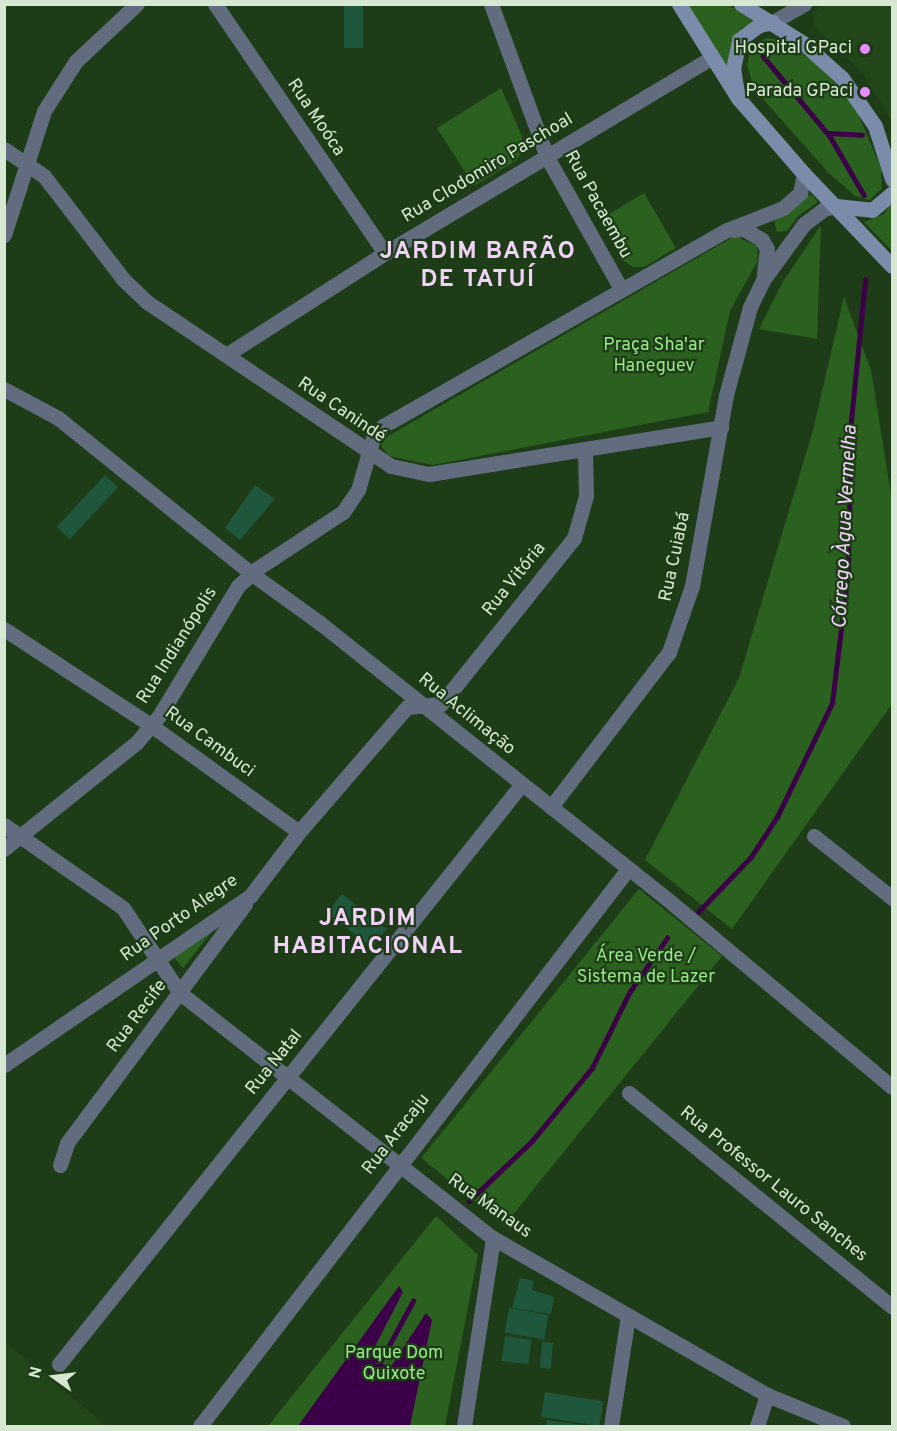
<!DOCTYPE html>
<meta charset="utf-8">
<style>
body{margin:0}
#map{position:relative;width:897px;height:1431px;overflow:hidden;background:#1e3c17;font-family:Overpass,sans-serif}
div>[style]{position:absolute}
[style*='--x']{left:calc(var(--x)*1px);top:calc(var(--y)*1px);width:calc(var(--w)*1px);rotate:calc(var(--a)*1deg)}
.built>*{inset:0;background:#22461a}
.green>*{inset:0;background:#2a611e;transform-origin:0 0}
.water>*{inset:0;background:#3b0047}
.stream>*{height:4.5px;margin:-2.25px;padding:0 2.25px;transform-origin:2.25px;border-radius:2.25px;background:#3b0047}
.building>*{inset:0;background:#1e573c;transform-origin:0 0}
.minor>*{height:15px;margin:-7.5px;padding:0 7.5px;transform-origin:7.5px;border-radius:7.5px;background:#616c7f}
.tertiary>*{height:15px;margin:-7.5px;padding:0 7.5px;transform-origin:7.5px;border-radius:7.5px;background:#616c7f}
.secondary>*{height:15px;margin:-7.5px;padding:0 7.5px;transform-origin:7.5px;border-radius:7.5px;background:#7a8ca9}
.dots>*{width:16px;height:16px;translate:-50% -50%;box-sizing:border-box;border:3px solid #1e3c17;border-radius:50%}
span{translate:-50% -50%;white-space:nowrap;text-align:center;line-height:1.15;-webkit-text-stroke:4.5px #1e3c17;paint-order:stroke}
.poi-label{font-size:18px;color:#d6e8d2}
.right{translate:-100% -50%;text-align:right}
.street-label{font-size:18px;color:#d6e8d2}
.park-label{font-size:18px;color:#97e987}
.water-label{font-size:20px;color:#f3d4fa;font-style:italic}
.district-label{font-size:24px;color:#f1d2f7;font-weight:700;letter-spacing:1.5px}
.frame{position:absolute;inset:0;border:6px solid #d6e8d2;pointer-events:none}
.north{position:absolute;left:24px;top:1347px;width:60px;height:60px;-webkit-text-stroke:4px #1e3c17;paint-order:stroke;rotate:284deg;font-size:16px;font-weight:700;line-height:24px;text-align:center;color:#d6e8d2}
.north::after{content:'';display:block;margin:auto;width:21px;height:27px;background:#d6e8d2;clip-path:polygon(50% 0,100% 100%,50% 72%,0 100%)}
</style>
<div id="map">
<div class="built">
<div style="clip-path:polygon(821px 5px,892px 5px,892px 122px,862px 72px,813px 26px,814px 13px)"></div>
<div style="clip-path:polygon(4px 1342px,5px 1342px,107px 1426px,5px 1426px)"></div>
</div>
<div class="green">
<div style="clip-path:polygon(686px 5px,729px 5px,755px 23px,742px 28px,735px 37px,726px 67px)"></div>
<div style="clip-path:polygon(766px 38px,784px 40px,822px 68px,853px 102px,881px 168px,882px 188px,870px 200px,855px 196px,828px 172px,754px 89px,747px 65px,750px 52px)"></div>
<div style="clip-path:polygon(501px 88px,522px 136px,523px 149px,517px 160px,474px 186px,437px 128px)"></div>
<div style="clip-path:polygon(644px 193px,676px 248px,644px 267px,633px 267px,624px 261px,601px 219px)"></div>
<div style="clip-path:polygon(811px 194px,818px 202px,798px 216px,787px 231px,777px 232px,774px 221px)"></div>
<div style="clip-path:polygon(890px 205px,892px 209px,892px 251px,864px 222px,884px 214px)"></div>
<div style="clip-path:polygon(821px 225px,817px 339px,759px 329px,782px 283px)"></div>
<div style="clip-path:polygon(735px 236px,757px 246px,758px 260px,730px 311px,708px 412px,433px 465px,389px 456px,381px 446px,383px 439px)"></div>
<div style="clip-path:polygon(844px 297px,871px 370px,892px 501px,892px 704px,732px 929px,645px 860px,739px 678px,813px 430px)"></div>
<div style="left:639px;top:889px;width:107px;height:346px;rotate:39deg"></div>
<div style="clip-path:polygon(217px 925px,183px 968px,169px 952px)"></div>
<div style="clip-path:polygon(436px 1216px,478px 1255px,445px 1426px,268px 1426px)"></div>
</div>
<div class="water">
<div style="clip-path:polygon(399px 1286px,403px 1292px,370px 1356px,390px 1368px,426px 1313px,432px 1320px,410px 1426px,298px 1426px)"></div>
</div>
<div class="stream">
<div style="--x:763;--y:56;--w:104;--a:50.1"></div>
<div style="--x:830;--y:136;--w:68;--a:60"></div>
<div style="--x:828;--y:133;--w:34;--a:3"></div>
<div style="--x:698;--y:912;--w:76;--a:-46.1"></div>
<div style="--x:751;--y:857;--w:48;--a:-57"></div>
<div style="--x:777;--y:817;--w:127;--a:-64.2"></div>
<div style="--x:832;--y:703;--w:133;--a:-83.1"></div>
<div style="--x:848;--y:571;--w:150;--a:-88.9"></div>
<div style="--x:851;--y:421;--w:142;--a:-84.3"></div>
<div style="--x:469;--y:1201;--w:87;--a:-43.6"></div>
<div style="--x:532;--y:1141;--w:94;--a:-50.6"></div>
<div style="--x:592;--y:1068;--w:84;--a:-63.7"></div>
<div style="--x:629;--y:993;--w:67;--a:-55.4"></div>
<div style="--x:378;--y:1366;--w:74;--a:-61.7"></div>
</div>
<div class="building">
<div style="left:344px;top:4px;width:19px;height:44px"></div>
<div style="left:105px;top:475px;width:18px;height:71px;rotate:43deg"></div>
<div style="clip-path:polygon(255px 485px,275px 499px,240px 540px,225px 528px)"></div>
<div style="left:342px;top:894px;width:57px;height:24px;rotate:38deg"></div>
<div style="clip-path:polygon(520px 1278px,534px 1281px,532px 1290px,554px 1297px,551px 1314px,512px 1308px)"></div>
<div style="left:509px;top:1308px;width:40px;height:25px;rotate:10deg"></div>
<div style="left:505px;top:1336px;width:27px;height:25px;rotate:8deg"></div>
<div style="left:542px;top:1342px;width:11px;height:26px;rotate:5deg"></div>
<div style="left:545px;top:1392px;width:59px;height:25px;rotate:9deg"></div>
<div style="clip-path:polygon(547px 1420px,582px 1425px,582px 1426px,546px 1426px)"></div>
</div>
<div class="minor">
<div style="--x:215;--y:4;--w:301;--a:55.7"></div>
<div style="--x:491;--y:4;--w:163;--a:69.9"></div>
<div style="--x:547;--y:157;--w:151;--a:60.7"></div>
<div style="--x:4;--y:149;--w:48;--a:34"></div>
<div style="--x:44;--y:176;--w:130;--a:52.5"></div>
<div style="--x:123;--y:279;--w:33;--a:44"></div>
<div style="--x:147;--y:302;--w:294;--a:33.9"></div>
<div style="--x:391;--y:466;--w:39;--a:12"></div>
<div style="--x:429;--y:474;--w:296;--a:-9.1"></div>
<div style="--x:733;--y:230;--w:11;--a:-5"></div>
<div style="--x:744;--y:229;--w:21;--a:31"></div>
<div style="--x:762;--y:240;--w:10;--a:61"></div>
<div style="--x:767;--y:249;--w:26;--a:97"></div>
<div style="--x:4;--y:235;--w:130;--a:-72.1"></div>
<div style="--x:44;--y:111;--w:59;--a:-57.4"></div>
<div style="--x:76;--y:61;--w:83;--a:-43.1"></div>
<div style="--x:226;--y:355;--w:189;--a:-32.7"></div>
<div style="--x:385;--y:253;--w:380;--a:-30.9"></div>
<div style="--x:4;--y:389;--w:61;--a:28.2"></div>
<div style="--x:58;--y:418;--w:249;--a:38.8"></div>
<div style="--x:252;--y:574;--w:84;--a:35.8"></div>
<div style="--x:320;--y:623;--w:451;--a:38.5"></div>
<div style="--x:673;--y:904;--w:285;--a:39.9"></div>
<div style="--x:4;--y:629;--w:177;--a:33.2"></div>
<div style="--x:152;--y:726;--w:181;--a:35.8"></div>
<div style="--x:551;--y:807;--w:195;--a:-52.7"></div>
<div style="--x:669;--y:652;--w:70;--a:-70.8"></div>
<div style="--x:692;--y:586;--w:194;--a:-79.9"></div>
<div style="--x:726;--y:395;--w:91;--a:-74.7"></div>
<div style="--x:750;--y:307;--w:30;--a:-64"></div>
<div style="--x:763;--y:280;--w:69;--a:-53.8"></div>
<div style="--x:804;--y:224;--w:25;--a:-37"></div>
<div style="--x:824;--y:209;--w:12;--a:-14"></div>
<div style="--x:4;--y:825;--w:145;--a:34.9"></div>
<div style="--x:123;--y:908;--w:102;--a:56.2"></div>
<div style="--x:180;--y:993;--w:397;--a:38.1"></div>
<div style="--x:493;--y:1238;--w:316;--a:29.8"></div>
<div style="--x:767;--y:1395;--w:82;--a:22.2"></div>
<div style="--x:814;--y:836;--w:100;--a:38.5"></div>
<div style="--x:4;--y:849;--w:171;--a:-38.8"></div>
<div style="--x:137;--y:742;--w:34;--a:-50"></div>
<div style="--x:159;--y:716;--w:152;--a:-58.7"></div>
<div style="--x:238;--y:586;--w:27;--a:-42"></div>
<div style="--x:258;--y:568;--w:102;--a:-33.4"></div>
<div style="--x:343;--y:512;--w:27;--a:-56"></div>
<div style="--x:358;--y:490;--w:54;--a:-73.9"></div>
<div style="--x:373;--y:438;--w:16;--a:-50"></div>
<div style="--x:383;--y:426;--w:396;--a:-29.7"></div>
<div style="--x:727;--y:230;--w:60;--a:-21.4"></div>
<div style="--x:783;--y:208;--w:23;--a:-41"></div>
<div style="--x:800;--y:193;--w:19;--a:-78"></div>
<div style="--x:4;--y:1065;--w:300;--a:-34.5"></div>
<div style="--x:251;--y:895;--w:79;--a:-52.7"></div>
<div style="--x:299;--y:832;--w:165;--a:-49.2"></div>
<div style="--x:407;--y:707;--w:34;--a:-5"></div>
<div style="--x:441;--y:704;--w:213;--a:-51.3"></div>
<div style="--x:574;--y:538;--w:44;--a:-74.1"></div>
<div style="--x:586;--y:496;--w:45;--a:-91.3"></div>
<div style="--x:629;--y:1093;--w:339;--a:39.1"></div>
<div style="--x:60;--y:1165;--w:23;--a:-72"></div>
<div style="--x:67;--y:1143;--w:298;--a:-53.3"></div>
<div style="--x:59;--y:1364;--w:741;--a:-51.41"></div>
<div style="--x:200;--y:1426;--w:702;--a:-52.46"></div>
<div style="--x:464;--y:1426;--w:190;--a:-81.2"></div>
<div style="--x:611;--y:1426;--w:111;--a:-81.2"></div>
<div style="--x:757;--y:1426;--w:33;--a:-72"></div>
</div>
<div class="tertiary">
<div style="--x:773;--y:22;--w:36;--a:-30"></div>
</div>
<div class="secondary">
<div style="--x:679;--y:4;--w:111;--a:57.9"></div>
<div style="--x:738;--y:98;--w:101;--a:49"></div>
<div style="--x:804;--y:174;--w:127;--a:46.3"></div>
<div style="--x:741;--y:4;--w:73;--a:32.2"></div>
<div style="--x:803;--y:43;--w:52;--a:41.9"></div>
<div style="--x:842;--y:78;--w:58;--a:55.5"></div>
<div style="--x:875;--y:126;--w:56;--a:72.2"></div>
<div style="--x:737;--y:93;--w:24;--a:-99"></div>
<div style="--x:733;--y:69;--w:30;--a:-78"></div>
<div style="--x:739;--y:40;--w:25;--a:-37"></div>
<div style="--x:759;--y:25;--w:14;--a:-12"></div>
<div style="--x:836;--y:206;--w:36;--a:6"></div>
<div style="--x:872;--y:210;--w:26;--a:-40"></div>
</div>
<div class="dots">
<div style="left:865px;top:49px;background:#e98dfd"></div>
<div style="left:865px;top:92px;background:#e98dfd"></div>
</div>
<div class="poi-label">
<span class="right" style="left:852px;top:49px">Hospital GPaci</span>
<span class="right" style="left:853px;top:92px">Parada GPaci</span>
</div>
<div class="street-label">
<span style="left:315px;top:118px;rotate:56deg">Rua Moóca</span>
<span style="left:488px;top:169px;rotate:-31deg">Rua Clodomiro Paschoal</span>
<span style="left:597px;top:205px;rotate:61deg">Rua Pacaembu</span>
<span style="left:341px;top:411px;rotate:34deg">Rua Canindé</span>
<span style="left:676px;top:557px;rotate:-78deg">Rua Cuiabá</span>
<span style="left:515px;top:580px;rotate:-51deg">Rua Vitória</span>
<span style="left:178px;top:646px;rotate:-58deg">Rua Indianópolis</span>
<span style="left:466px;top:715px;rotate:39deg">Rua Aclimação</span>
<span style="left:209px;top:743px;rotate:36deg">Rua Cambuci</span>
<span style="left:180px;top:919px;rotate:-35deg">Rua Porto Alegre</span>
<span style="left:138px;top:1017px;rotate:-53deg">Rua Recife</span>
<span style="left:275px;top:1063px;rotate:-51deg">Rua Natal</span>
<span style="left:397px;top:1135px;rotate:-52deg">Rua Aracaju</span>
<span style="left:773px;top:1185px;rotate:39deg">Rua Professor Lauro Sanches</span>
<span style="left:489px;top:1207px;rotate:35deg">Rua Manaus</span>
</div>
<div class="park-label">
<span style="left:654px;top:357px">Praça Sha'ar<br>Haneguev</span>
<span style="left:646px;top:968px">Área Verde /<br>Sistema de Lazer</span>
<span style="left:394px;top:1365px">Parque Dom<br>Quixote</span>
</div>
<div class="water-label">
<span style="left:846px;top:527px;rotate:-87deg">Córrego Àgua Vermelha</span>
</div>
<div class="district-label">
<span style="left:478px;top:267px">JARDIM BARÃO<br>DE TATUÍ</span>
<span style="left:368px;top:934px">JARDIM<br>HABITACIONAL</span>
</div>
<div class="frame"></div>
<div class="north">N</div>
</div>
